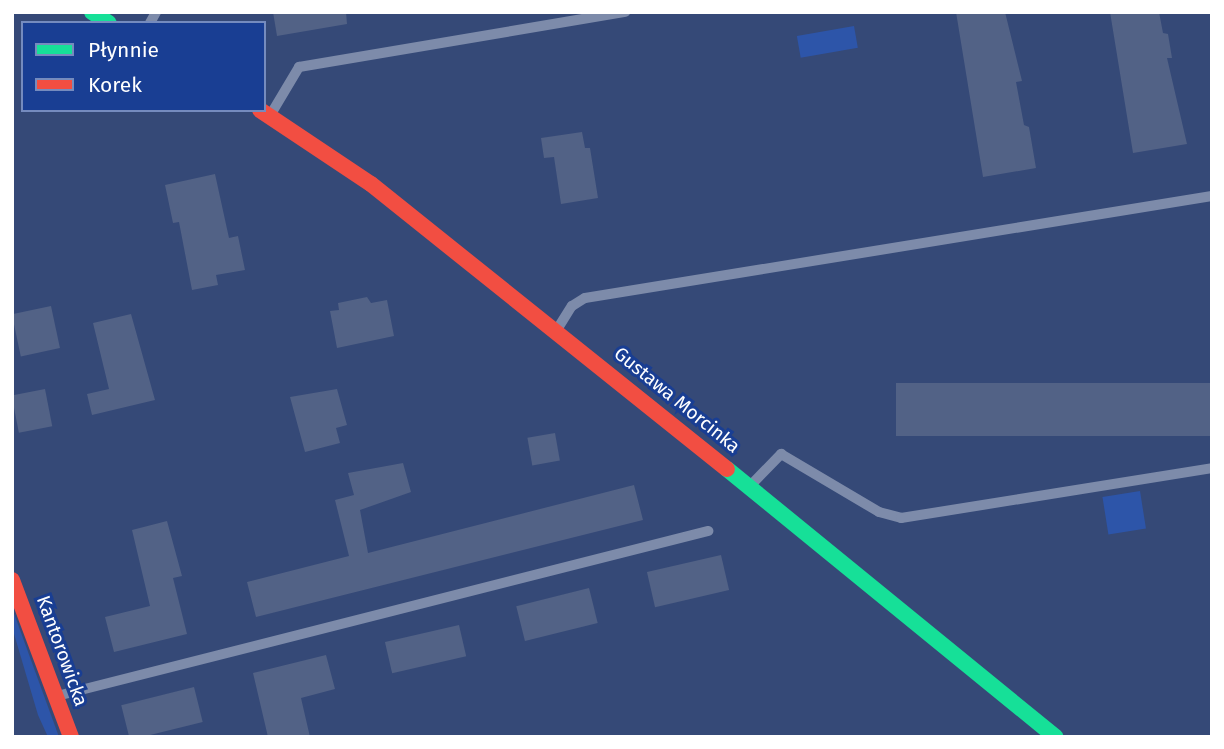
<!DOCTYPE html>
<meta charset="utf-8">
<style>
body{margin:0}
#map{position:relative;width:1224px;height:749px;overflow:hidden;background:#354977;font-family:"Fira Sans",sans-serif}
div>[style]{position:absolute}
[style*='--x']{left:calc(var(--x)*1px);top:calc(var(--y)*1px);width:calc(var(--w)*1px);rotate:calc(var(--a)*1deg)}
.green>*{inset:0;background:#2d55a9;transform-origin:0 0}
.building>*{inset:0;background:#526286;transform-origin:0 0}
.lane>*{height:10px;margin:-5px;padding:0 5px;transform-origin:5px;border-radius:5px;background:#7d8baa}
.fast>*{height:16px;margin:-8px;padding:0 8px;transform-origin:8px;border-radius:8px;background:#16e098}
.jam>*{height:16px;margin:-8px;padding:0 8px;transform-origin:8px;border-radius:8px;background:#f24e42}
span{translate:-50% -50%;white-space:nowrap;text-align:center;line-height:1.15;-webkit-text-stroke:6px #193e93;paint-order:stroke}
.street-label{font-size:19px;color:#fff}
.frame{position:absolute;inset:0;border:14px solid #fff;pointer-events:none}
.legend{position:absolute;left:21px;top:21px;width:245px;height:91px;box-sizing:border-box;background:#193e93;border:2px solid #758bbe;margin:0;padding:9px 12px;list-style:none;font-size:21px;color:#fff}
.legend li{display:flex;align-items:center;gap:14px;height:35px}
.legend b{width:35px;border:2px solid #758bbe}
</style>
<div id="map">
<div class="green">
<div style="left:854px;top:26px;width:22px;height:58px;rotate:80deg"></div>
<div style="left:1140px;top:491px;width:38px;height:38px;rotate:81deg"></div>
<div style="clip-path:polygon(12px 608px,59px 737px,48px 737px,38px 715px,12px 627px)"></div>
</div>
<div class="building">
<div style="clip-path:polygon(273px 12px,346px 12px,347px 24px,277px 36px)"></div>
<div style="clip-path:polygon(956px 12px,1005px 12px,1022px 81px,1016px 82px,1024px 125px,1029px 127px,1036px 168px,983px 177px)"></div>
<div style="clip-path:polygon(1110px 12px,1159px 12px,1163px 33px,1168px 34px,1172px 58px,1167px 58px,1187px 144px,1133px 153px)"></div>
<div style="clip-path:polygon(582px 132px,585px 148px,590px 148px,598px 198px,561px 204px,554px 157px,544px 158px,541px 138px)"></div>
<div style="clip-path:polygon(215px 174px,229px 238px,238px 236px,245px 270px,216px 275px,218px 285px,192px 290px,179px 222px,173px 223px,165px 185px)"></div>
<div style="clip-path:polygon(367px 297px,371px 303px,387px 300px,394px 336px,337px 348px,330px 311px,339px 310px,338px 303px)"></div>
<div style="left:51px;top:306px;width:43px;height:40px;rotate:78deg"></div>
<div style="clip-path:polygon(131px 314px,155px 400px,92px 415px,87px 394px,109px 389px,93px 323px)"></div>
<div style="left:1212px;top:383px;width:53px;height:316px;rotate:90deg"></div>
<div style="left:45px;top:389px;width:38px;height:34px;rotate:79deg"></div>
<div style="clip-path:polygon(337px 389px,347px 425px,336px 428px,340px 443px,305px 452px,290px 397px)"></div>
<div style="left:555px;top:433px;width:28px;height:28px;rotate:80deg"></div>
<div style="clip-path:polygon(403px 463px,411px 492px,360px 510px,368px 553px,634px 485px,643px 520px,256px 617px,247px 582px,349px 556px,335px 500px,354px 495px,348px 473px)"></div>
<div style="clip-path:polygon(167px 521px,182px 576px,173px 578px,187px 634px,114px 652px,105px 617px,150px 606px,132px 530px)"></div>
<div style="left:721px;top:555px;width:36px;height:76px;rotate:77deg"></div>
<div style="left:589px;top:588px;width:36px;height:75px;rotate:76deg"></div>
<div style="left:459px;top:625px;width:32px;height:76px;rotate:77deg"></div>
<div style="clip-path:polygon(326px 655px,335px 689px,301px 698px,310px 737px,268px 737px,253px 673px)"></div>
<div style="left:194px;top:687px;width:36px;height:75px;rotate:76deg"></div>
</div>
<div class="lane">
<div style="--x:150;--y:23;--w:13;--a:-61"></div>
<div style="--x:271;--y:114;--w:55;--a:-59.2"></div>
<div style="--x:299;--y:67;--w:331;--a:-9.6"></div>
<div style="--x:558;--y:328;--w:26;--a:-58"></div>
<div style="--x:572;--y:306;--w:15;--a:-32"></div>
<div style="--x:585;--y:298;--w:635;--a:-9.24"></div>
<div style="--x:750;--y:486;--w:45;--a:-45.9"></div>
<div style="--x:781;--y:454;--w:114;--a:30.6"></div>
<div style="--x:879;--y:512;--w:23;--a:15"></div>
<div style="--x:901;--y:518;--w:315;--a:-9.1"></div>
<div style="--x:57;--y:696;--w:672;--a:-14.22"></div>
</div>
<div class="fast">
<div style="--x:92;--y:12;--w:20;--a:33"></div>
<div style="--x:727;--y:469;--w:424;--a:39.2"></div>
</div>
<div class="jam">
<div style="--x:260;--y:110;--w:133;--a:33.7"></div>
<div style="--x:371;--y:184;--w:456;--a:38.7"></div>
<div style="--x:12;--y:580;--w:168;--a:69.4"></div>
</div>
<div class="street-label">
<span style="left:677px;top:400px;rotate:39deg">Gustawa Morcinka</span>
<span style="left:62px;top:651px;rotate:70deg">Kantorowicka</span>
</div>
<div class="frame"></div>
<ul class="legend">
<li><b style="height:9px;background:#16e098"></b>Płynnie</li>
<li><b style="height:9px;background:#f24e42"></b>Korek</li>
</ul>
</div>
